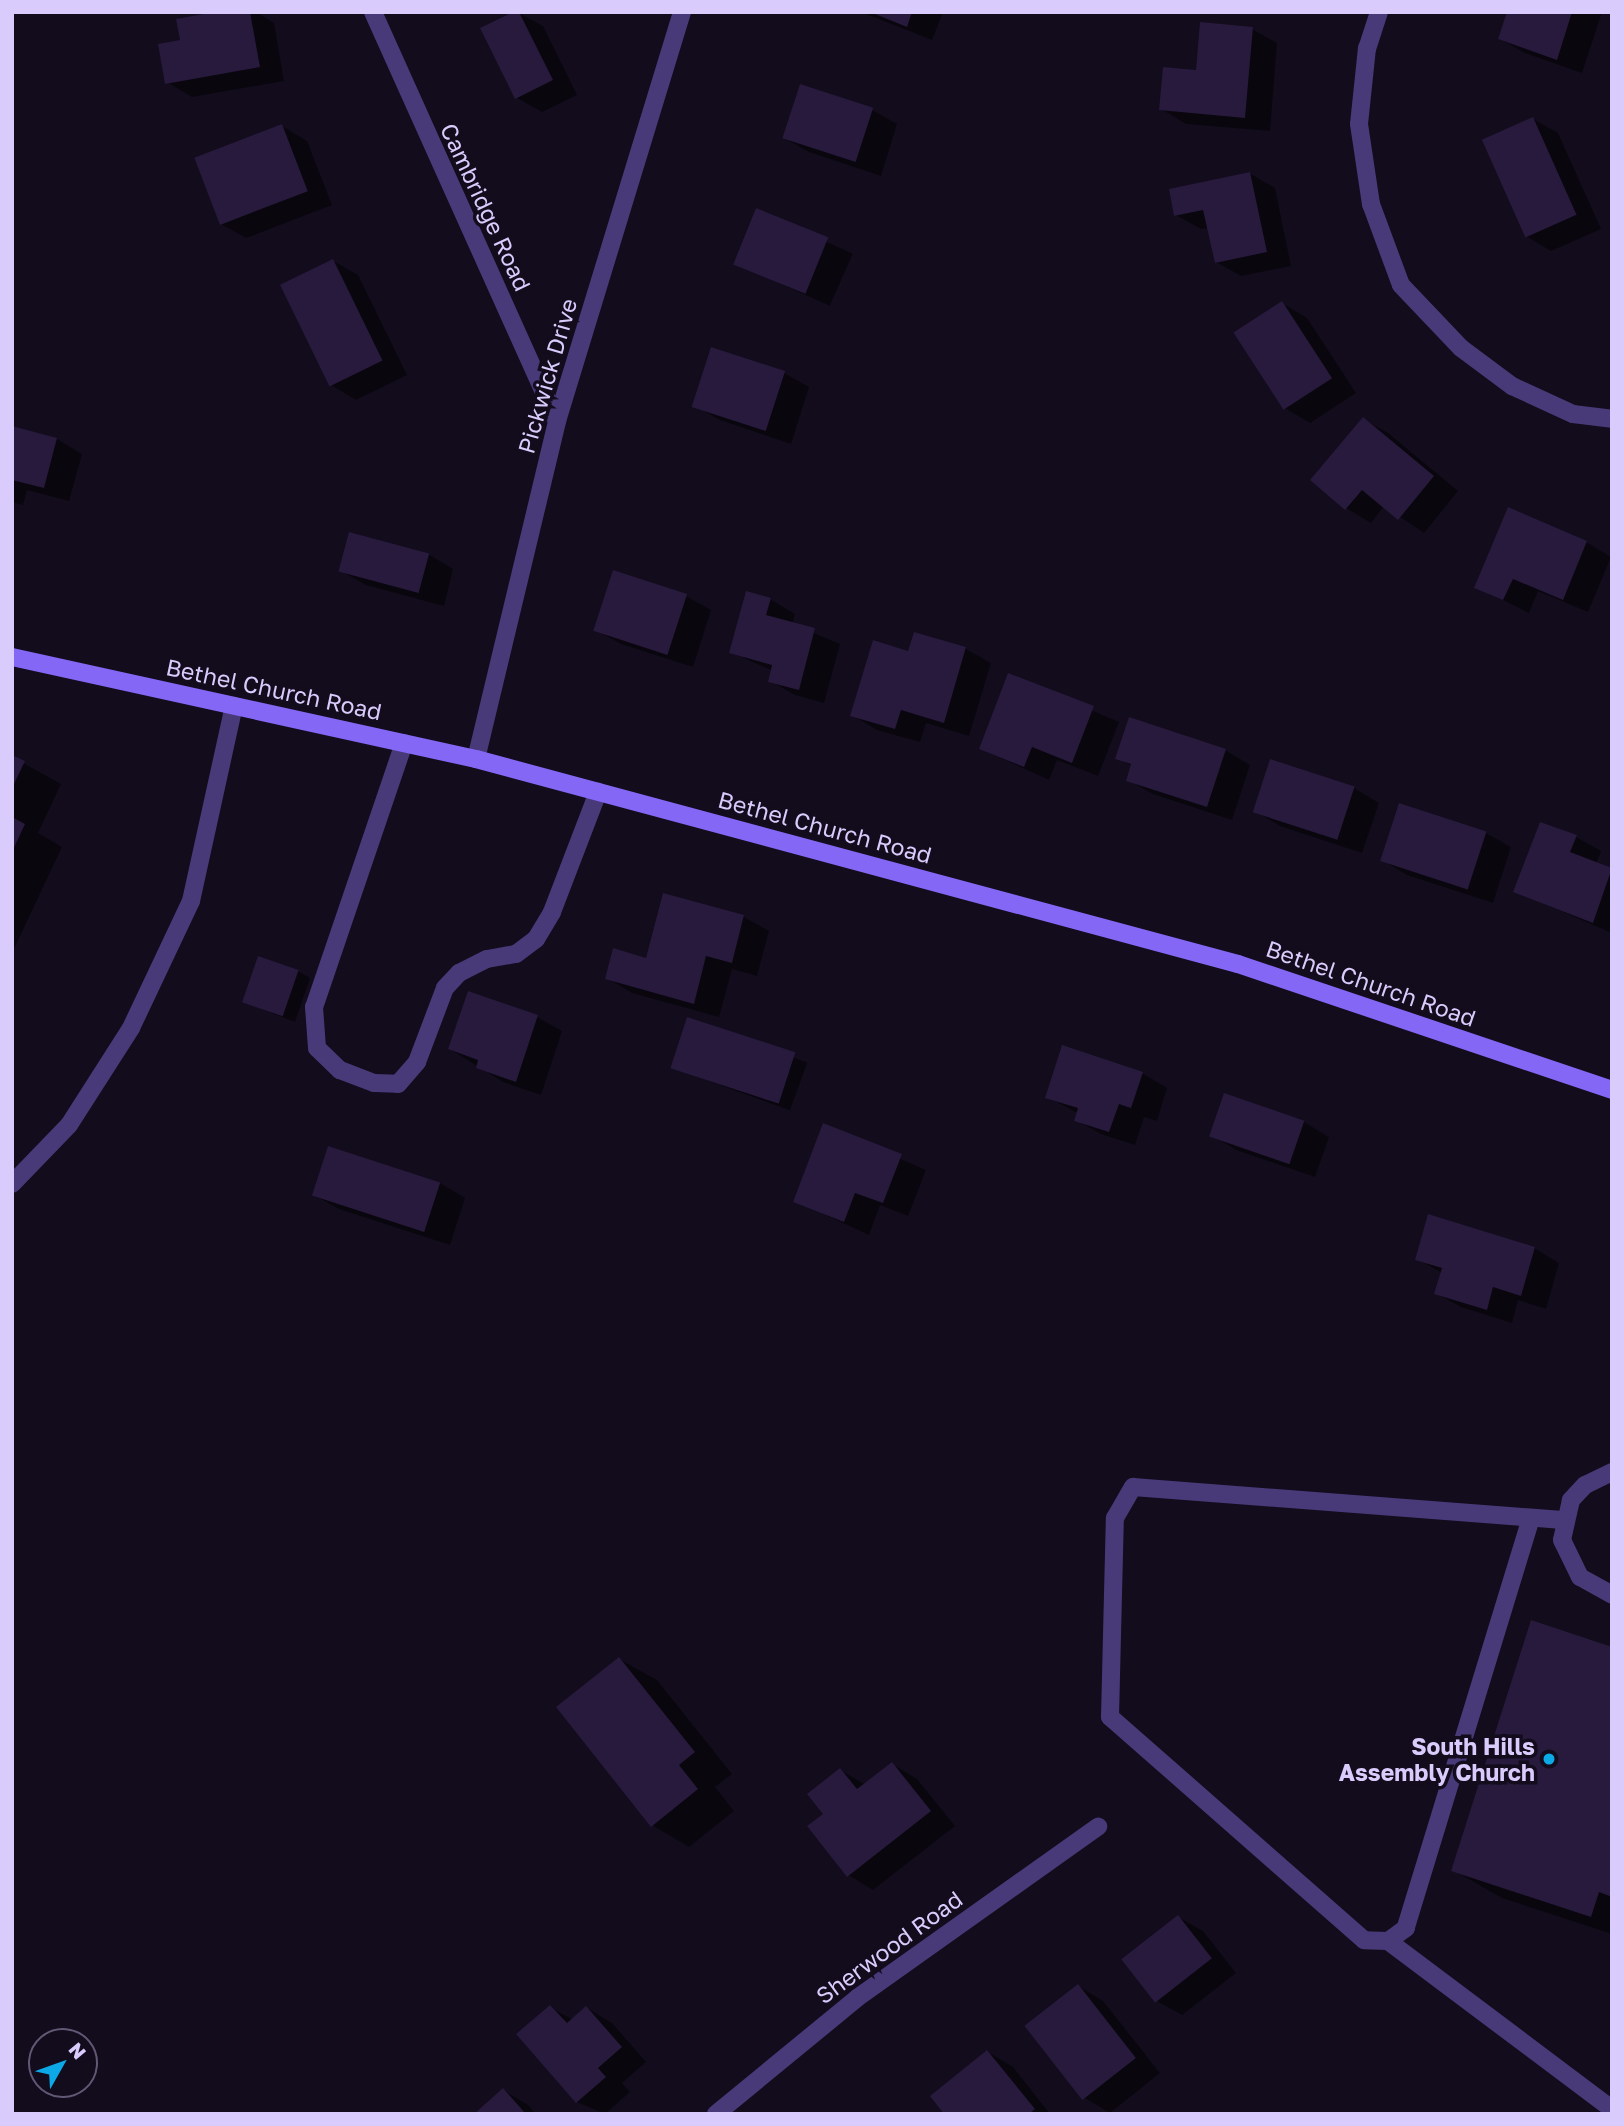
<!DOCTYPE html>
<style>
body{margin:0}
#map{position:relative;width:1624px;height:2126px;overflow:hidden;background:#120c1c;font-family:"Golos Text",sans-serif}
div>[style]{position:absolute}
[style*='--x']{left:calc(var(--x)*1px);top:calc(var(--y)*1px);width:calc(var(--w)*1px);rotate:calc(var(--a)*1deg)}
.shadow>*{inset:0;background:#0007;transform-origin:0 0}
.building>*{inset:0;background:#271a3c;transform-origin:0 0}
.lane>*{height:18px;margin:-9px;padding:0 9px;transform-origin:9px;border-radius:9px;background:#483a79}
.street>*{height:18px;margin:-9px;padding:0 9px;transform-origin:9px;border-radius:9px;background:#483a79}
.secondary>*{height:18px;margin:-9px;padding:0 9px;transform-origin:9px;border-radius:9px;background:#8567f6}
.dots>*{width:19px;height:19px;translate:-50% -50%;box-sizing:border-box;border:4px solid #120c1c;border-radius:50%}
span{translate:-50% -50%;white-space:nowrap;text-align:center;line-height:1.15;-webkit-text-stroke:7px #120c1c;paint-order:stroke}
.street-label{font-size:23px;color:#d9cbfc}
.poi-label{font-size:23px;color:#d9cbfc;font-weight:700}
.right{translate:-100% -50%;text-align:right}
.frame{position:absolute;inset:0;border:14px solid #d9cbfc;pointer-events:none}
.north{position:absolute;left:28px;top:2028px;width:70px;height:70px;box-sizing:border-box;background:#120c1c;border:2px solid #625876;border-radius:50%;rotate:50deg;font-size:19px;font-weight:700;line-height:28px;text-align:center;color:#d9cbfc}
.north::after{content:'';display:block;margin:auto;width:24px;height:32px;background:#0da9e6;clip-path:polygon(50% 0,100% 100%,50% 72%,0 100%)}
</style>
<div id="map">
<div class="shadow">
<div style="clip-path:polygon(225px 12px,256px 12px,274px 23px,284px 81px,192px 97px,167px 82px,182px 42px)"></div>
<div style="clip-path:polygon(517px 12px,543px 26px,577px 95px,542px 112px,517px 98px)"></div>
<div style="clip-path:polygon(861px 12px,943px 12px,932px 40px)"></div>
<div style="clip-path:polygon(1509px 12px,1602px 12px,1582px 73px,1525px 53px,1500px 39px)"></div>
<div style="clip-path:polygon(1252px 29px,1277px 43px,1270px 131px,1186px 124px,1161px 109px)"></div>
<div style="clip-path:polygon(872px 110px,897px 124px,881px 176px,809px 152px,784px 138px)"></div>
<div style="clip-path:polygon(1533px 119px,1558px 133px,1601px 229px,1551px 251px,1526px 236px)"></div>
<div style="clip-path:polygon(282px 126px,307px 141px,332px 205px,246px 238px,221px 224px)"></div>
<div style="clip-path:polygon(1249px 173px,1275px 188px,1291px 266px,1241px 276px,1216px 262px,1209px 228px,1201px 229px,1176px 215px)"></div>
<div style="left:757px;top:211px;width:105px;height:57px;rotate:24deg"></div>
<div style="clip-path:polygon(333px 261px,358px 275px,407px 375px,356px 400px,331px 385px)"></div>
<div style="clip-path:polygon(1282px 303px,1307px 318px,1356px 393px,1310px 423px,1285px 408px)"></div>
<div style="clip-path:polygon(784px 373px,809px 387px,791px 444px,720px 420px,695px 406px)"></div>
<div style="clip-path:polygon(1363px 419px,1388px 433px,1458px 491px,1424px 533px,1384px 506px,1371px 523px,1346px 508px)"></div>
<div style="clip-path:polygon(12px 428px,57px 439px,82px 454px,69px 501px,27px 490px,23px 505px,12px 502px)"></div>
<div style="clip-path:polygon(1586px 542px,1611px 557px,1588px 612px,1538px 591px,1529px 613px,1477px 587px)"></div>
<div style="clip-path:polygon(428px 554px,453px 569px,444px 606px,366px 585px,341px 571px)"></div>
<div style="clip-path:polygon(614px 573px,686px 596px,711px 610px,693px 667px,621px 644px,596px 630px)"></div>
<div style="clip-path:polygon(770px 599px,795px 614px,792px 624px,840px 644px,824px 703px,795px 695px,770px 681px,773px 671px,731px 652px)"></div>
<div style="clip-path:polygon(915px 634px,966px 649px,991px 663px,969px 736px,926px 723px,920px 742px,877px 730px,852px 715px,909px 654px)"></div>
<div style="clip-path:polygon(1009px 675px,1119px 722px,1098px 776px,1057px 760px,1049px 780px,981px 749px)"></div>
<div style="clip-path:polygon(1225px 750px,1250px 765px,1232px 820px,1153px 794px,1128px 780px,1132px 766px,1117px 758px)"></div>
<div style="clip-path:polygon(12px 757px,61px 784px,38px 833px,62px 847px,12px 953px)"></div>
<div style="clip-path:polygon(1354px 788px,1379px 803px,1362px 853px,1280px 826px,1255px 811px)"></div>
<div style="clip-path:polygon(1486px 833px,1511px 847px,1493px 903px,1407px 875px,1382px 860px)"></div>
<div style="clip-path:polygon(1576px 837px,1601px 851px,1596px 864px,1612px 870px,1612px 933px,1515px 891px)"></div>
<div style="clip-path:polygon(744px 917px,769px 931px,757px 976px,732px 969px,719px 1017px,632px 993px,607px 978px)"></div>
<div style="clip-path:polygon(298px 971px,310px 978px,295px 1022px,244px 1002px)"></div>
<div style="clip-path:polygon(469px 993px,537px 1017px,562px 1031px,541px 1095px,503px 1082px,450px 1049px)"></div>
<div style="left:688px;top:1019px;width:127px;height:51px;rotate:20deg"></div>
<div style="clip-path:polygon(1142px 1073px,1167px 1088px,1157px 1121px,1144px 1117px,1135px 1145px,1101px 1134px,1076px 1120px,1078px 1113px,1047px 1097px)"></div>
<div style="clip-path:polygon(1225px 1095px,1304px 1122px,1329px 1137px,1315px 1177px,1236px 1150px,1212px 1135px)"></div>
<div style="clip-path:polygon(824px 1126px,926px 1170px,908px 1216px,880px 1205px,869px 1235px,795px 1201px)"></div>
<div style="clip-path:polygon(440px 1183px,465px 1198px,450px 1245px,339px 1209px,314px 1195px)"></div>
<div style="clip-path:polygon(1534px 1248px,1559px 1263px,1546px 1309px,1518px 1300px,1512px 1323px,1461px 1307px,1436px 1293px,1442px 1273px,1417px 1259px)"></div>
<div style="clip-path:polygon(1612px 1649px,1612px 1934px,1502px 1898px,1453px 1870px)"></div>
<div style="clip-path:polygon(619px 1659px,657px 1680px,732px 1774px,715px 1787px,734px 1811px,689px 1847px,652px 1825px)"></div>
<div style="clip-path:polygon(892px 1764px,917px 1779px,955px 1826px,873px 1890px,848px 1875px,840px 1770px,866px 1785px)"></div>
<div style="clip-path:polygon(1178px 1917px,1203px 1931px,1236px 1973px,1182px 2015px,1157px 2001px)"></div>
<div style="clip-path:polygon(1078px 1986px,1103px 2001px,1160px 2073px,1110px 2113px,1085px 2098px)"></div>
<div style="clip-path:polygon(550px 2007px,573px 2020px,587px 2008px,612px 2023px,646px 2062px,622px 2083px,630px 2092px,605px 2114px,577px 2102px)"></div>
<div style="clip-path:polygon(988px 2052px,1013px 2067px,1050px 2114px,946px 2114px)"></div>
<div style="clip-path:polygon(503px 2090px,528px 2105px,536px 2114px,477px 2114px)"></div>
</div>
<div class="building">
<div style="clip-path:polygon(214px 12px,250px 12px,260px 67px,165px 84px,158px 44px,180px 40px,176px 19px)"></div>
<div style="clip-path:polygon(513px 12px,519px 12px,553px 80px,515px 99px,480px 28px)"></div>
<div style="clip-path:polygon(870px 12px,912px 12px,907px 27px)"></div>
<div style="clip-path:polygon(1507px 12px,1572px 12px,1557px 60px,1498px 39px)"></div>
<div style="clip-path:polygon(1200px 22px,1253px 27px,1245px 118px,1159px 110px,1163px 67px,1196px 70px)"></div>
<div style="left:800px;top:84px;width:77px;height:57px;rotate:18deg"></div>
<div style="left:1533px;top:117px;width:107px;height:56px;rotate:66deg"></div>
<div style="left:282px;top:124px;width:72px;height:94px;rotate:69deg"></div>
<div style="clip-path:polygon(1250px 172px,1267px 252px,1215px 263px,1203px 210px,1174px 216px,1169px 189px)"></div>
<div style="left:756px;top:208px;width:78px;height:61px;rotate:22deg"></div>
<div style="left:333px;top:259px;width:113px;height:59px;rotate:64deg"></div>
<div style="left:1282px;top:301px;width:92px;height:58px;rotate:57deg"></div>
<div style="left:711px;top:347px;width:78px;height:63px;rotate:18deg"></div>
<div style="clip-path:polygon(1363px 417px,1434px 476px,1398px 520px,1362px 490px,1345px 510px,1310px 480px)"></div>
<div style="clip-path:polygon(12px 426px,57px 438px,44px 488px,12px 480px)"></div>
<div style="clip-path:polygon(1508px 507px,1587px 541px,1563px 600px,1513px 579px,1503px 600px,1474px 588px)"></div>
<div style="left:349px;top:532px;width:83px;height:41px;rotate:15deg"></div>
<div style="left:613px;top:570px;width:78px;height:64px;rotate:18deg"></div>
<div style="clip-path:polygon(746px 591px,771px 598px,766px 615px,815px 628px,799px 690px,768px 682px,772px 665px,729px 653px)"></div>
<div style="clip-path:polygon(914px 632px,966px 647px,944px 723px,901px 710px,895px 729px,850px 716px,873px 640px,908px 651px)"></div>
<div style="clip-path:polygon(1008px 673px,1094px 706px,1072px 763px,1032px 747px,1024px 767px,979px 749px)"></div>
<div style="clip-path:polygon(1129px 717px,1226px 749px,1207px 807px,1126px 781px,1131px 764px,1115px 759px)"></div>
<div style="clip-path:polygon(12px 755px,25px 761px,12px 788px)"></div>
<div style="left:1270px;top:759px;width:89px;height:56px;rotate:18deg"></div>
<div style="left:1399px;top:803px;width:92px;height:61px;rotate:18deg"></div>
<div style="clip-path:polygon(12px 817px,25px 824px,12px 852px)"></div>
<div style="clip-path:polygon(1540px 822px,1577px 835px,1570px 852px,1612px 868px,1593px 923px,1513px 892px)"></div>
<div style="clip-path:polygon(663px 893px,744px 915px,732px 963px,706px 956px,694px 1004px,605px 979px,613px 948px,646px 958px)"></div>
<div style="left:258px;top:956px;width:43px;height:49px;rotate:19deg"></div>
<div style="clip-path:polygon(468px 991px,538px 1015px,516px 1082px,476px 1068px,478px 1060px,448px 1049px)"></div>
<div style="left:687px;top:1017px;width:114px;height:54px;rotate:18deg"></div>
<div style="clip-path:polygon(1062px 1045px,1143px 1072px,1131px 1108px,1119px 1104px,1109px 1132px,1074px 1121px,1078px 1108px,1045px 1098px)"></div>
<div style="left:1224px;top:1093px;width:85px;height:46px;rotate:19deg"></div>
<div style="clip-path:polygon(823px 1123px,902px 1154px,883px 1203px,855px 1193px,844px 1222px,793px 1202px)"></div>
<div style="left:328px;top:1146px;width:118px;height:52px;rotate:18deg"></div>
<div style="clip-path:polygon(1428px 1214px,1535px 1247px,1521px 1296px,1493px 1287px,1487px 1310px,1434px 1294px,1442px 1268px,1415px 1260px)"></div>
<div style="clip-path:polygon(1531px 1620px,1612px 1647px,1612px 1897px,1599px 1892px,1591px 1917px,1451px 1871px)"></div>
<div style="clip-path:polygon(619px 1657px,695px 1752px,679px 1765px,698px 1789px,651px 1827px,556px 1707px)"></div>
<div style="clip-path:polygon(892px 1762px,931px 1811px,847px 1877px,807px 1826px,823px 1814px,807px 1794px,840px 1768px,857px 1789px)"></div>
<div style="left:1178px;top:1915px;width:55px;height:72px;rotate:52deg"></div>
<div style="left:1078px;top:1984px;width:94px;height:68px;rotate:52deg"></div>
<div style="clip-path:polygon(550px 2005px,567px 2023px,586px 2006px,622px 2047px,598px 2068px,606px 2077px,576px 2103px,516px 2034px)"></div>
<div style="clip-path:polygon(987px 2050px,1035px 2109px,1029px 2114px,944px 2114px,930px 2096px)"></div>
<div style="clip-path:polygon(503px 2088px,526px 2114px,474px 2114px)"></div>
</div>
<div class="lane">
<div style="--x:404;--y:743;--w:279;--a:108.8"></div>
<div style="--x:314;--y:1007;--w:41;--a:85.8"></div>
<div style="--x:317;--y:1048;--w:32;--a:44"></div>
<div style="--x:340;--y:1070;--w:36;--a:21"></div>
<div style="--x:374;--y:1083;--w:24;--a:2"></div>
<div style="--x:398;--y:1084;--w:29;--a:-49"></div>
<div style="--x:417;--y:1062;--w:79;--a:-69.3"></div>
<div style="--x:445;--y:988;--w:21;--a:-47"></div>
<div style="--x:459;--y:973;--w:31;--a:-27"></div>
<div style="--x:487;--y:959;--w:29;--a:-10"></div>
<div style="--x:516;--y:954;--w:25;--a:-37"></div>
<div style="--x:536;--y:939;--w:31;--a:-59"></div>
<div style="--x:552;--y:912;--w:129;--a:-69"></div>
<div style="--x:12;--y:1184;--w:82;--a:-46"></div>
<div style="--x:69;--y:1125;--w:115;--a:-57.4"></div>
<div style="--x:131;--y:1028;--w:140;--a:-64.7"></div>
<div style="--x:191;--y:901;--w:200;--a:-77.6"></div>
<div style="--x:1612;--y:1472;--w:30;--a:154"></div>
<div style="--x:1585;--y:1485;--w:21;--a:133"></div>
<div style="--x:1571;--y:1500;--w:41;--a:102.7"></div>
<div style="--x:1562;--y:1540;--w:41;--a:64.1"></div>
<div style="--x:1580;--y:1577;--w:37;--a:29"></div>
<div style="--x:1531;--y:1518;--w:429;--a:107"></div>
<div style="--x:1406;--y:1928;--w:22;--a:144"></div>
<div style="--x:1388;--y:1941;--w:24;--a:-178"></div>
<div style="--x:1364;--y:1940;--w:338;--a:-138.7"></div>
<div style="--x:1110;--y:1717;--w:199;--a:-88.6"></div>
<div style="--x:1115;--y:1518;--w:36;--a:-60"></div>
<div style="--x:1133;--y:1487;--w:431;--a:4.4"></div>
<div style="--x:1388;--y:1941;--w:280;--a:36.9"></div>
</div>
<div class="street">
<div style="--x:373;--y:12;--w:448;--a:65.8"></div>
<div style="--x:1379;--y:12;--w:38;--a:108"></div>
<div style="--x:1367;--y:48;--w:76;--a:96"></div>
<div style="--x:1359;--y:124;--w:81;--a:81.5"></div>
<div style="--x:1371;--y:204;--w:86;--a:69.7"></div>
<div style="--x:1401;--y:285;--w:87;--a:46.4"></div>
<div style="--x:1461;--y:348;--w:64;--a:36.7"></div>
<div style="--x:1512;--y:386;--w:67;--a:24.7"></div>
<div style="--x:1573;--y:414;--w:39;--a:7"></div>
<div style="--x:476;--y:759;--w:348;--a:-76.5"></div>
<div style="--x:557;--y:421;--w:428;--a:-73"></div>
<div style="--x:716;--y:2114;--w:183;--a:-39.4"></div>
<div style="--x:857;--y:1998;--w:296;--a:-35.4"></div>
</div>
<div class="secondary">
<div style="--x:12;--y:657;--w:475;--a:12.4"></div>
<div style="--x:476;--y:759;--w:789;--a:15.06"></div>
<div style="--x:1238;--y:964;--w:395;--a:18.6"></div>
</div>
<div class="dots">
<div style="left:1549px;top:1759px;background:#0da9e6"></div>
</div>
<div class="street-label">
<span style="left:486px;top:207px;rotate:65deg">Cambridge Road</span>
<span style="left:547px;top:376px;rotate:-74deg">Pickwick Drive</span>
<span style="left:274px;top:689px;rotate:12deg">Bethel Church Road</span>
<span style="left:825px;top:827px;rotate:15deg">Bethel Church Road</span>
<span style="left:1371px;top:983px;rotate:19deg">Bethel Church Road</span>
<span style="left:889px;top:1947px;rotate:-36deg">Sherwood Road</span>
</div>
<div class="poi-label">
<span class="right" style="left:1535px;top:1759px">South Hills<br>Assembly Church</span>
</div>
<div class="frame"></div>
<div class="north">N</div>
</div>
